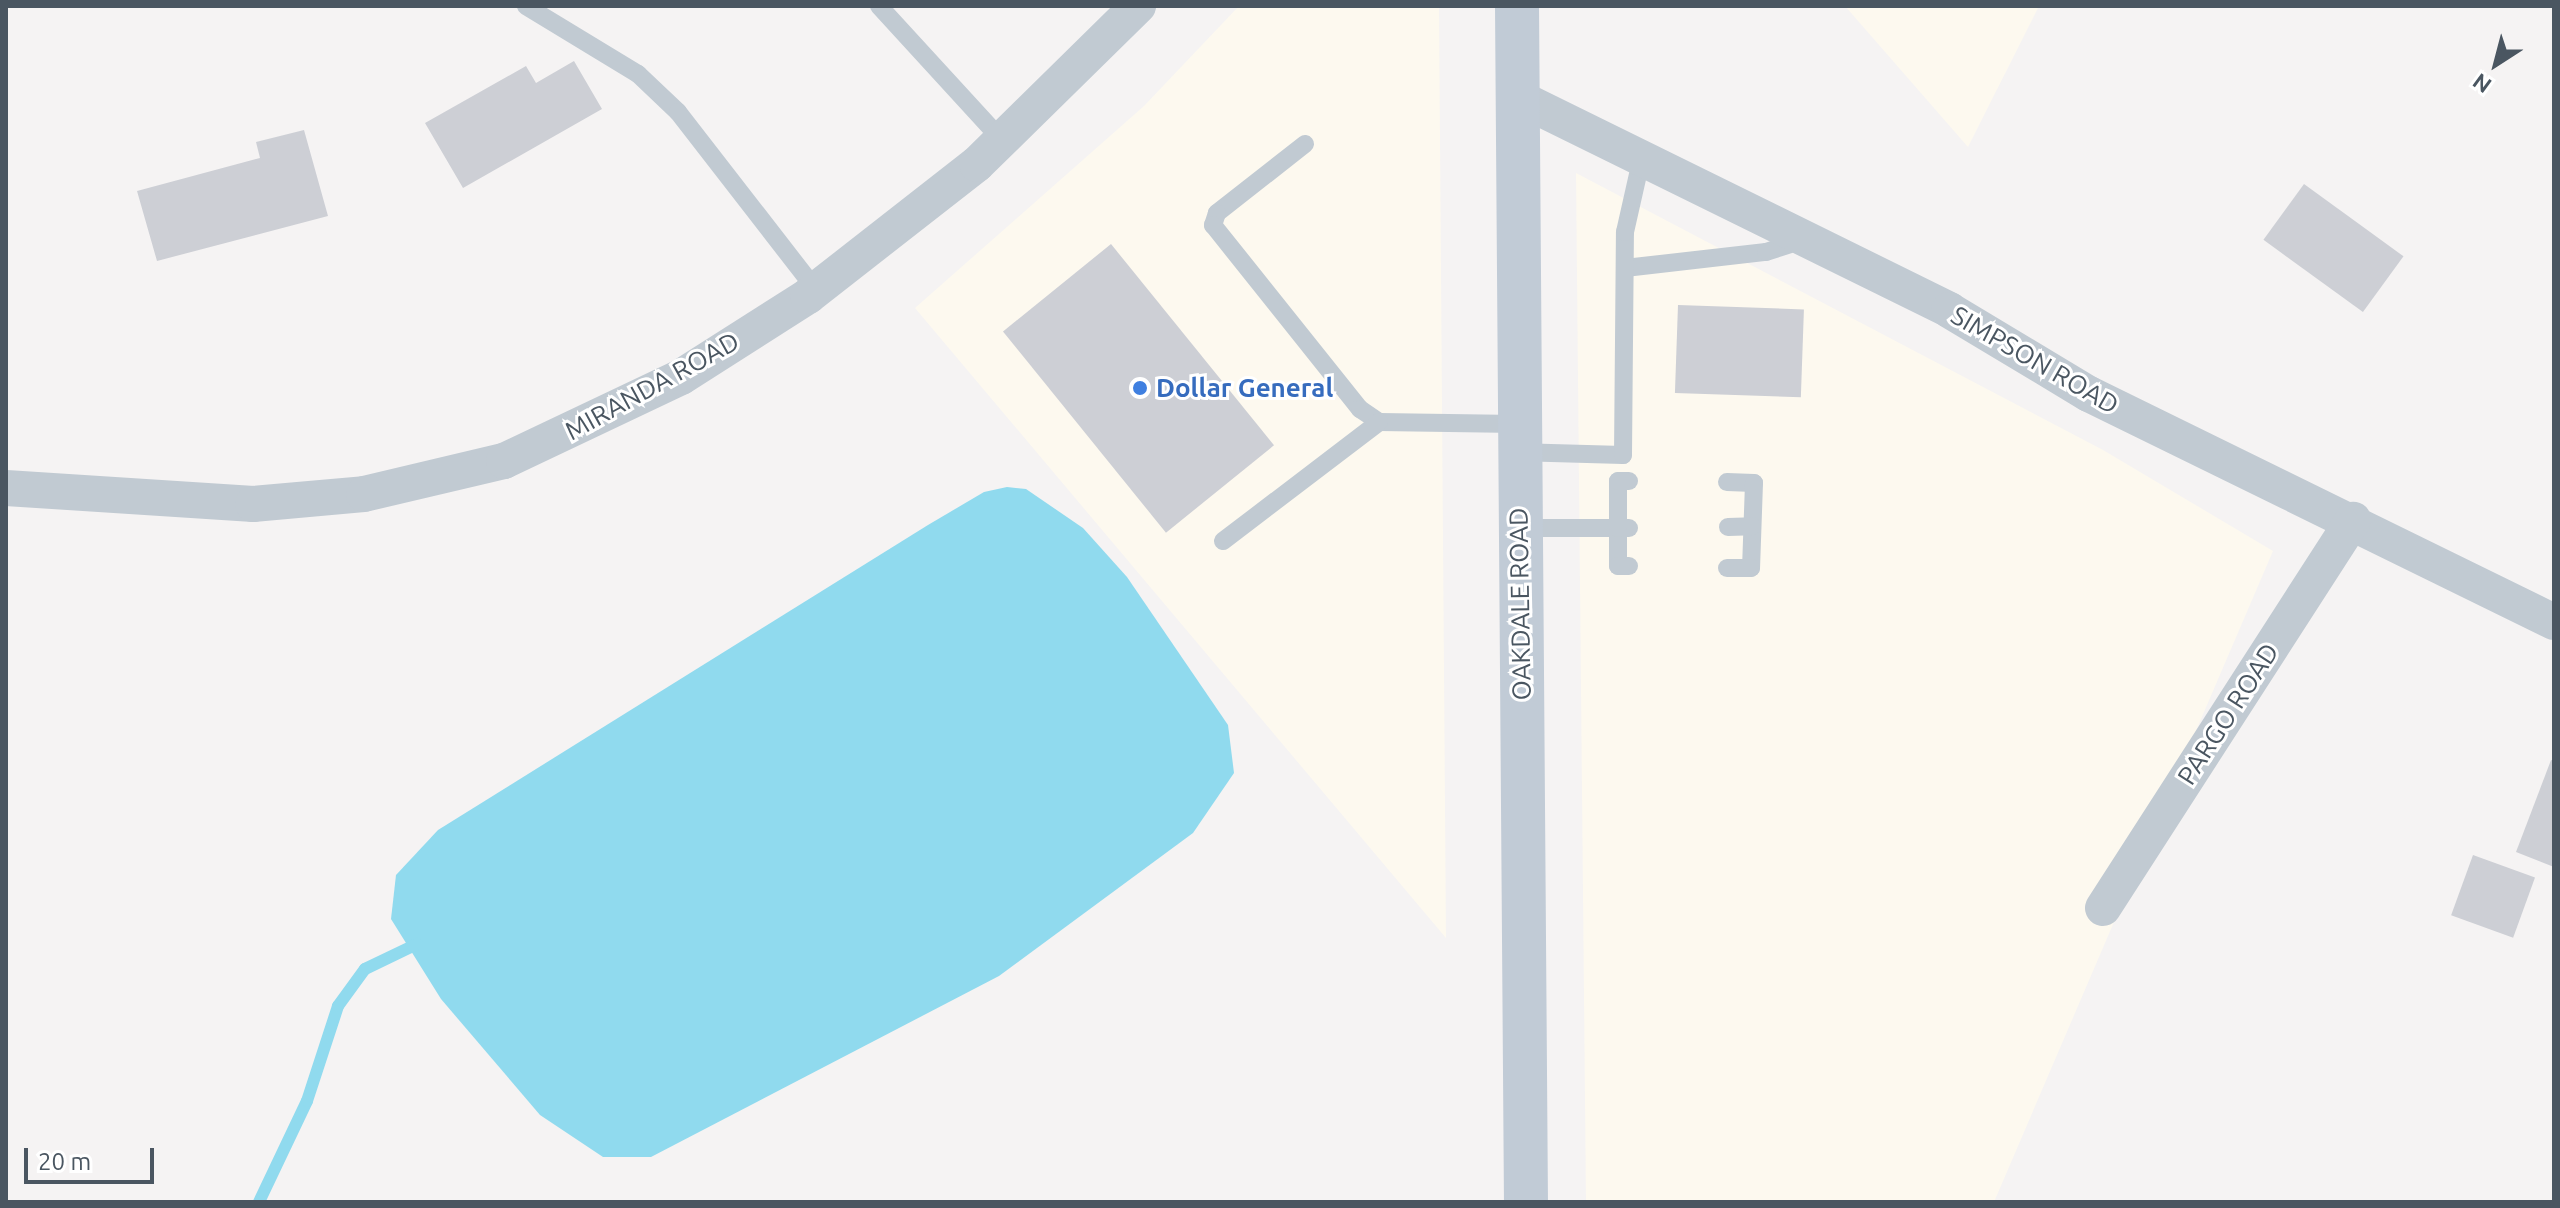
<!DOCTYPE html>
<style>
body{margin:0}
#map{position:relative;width:2560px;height:1208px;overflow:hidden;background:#f5f3f3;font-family:Ubuntu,sans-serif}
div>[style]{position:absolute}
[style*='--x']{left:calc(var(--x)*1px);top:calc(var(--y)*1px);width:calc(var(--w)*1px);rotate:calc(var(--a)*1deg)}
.commercial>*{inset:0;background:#fdf9ef}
.water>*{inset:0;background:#90daee}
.stream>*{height:12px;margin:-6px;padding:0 6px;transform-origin:6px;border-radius:6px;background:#90daee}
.building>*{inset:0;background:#cdcfd5;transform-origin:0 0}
.lane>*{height:18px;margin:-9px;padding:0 9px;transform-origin:9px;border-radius:9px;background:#c1cad2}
.street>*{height:36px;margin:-18px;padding:0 18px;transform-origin:18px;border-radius:18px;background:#c1cad2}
.secondary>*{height:44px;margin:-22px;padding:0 22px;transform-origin:22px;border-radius:22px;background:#c1cbd6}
.dots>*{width:22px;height:22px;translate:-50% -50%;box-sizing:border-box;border:4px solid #fff;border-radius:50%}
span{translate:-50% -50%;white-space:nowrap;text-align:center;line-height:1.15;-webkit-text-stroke:6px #fff;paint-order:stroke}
.street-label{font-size:26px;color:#4a5661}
.shop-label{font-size:26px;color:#366cbe;font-weight:700}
.left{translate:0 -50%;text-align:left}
.frame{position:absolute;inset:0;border:8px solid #4a5661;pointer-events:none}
.north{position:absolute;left:2456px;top:24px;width:80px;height:80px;-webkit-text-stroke:6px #fff;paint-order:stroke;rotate:216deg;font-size:22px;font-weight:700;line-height:32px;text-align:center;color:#4a5661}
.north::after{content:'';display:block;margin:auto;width:28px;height:36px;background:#4a5661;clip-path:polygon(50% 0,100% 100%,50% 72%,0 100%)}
.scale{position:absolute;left:24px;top:1148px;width:130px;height:36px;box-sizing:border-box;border:4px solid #4a5661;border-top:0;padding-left:10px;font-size:24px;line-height:28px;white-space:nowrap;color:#4a5661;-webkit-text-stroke:6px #fff;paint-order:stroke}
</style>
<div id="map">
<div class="commercial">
<div style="clip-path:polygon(1239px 6px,1439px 6px,1446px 938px,915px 308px,1144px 106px)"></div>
<div style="clip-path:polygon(1845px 6px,2039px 6px,1968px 147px)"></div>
<div style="clip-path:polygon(1576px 173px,2103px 450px,2273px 551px,1994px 1202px,1586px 1202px)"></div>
</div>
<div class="water">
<div style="clip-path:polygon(1007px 487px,1026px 489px,1083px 528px,1127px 577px,1228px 725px,1234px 773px,1193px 833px,999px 976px,651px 1157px,603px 1157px,540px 1115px,441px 999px,391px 919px,396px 875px,438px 830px,928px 525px,984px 492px)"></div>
</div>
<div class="stream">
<div style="--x:259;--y:1202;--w:112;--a:-64.6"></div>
<div style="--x:307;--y:1101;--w:100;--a:-71.9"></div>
<div style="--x:338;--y:1006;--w:46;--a:-53.9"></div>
<div style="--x:365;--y:969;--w:58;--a:-25.7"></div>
</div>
<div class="building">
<div style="clip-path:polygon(574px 61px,602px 109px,463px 188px,425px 123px,526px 66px,536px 83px)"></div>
<div style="clip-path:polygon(304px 130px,328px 216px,157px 261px,137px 191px,260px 158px,256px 142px)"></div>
<div style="left:2304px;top:184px;width:123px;height:69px;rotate:36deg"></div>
<div style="left:1111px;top:244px;width:259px;height:139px;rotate:51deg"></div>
<div style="left:1678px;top:305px;width:126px;height:88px;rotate:2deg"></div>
<div style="clip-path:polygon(2551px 760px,2554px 761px,2554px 867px,2516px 852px)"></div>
<div style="left:2473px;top:855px;width:66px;height:64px;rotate:20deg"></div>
</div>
<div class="lane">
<div style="--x:526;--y:6;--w:131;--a:31.3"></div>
<div style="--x:638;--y:74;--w:55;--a:43.5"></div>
<div style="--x:678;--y:112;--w:225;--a:52.2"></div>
<div style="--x:879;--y:6;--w:182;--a:47.5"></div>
<div style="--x:1305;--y:144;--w:112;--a:141.9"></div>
<div style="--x:1217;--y:213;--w:13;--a:108"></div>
<div style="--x:1213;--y:225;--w:236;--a:51.4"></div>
<div style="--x:1360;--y:409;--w:23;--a:34"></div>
<div style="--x:1379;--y:422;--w:139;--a:0.8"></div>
<div style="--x:1625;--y:268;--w:142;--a:-6.5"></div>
<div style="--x:1766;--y:252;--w:35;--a:-18"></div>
<div style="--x:1519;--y:452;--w:104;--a:1.7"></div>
<div style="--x:1623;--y:455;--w:223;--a:-89.5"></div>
<div style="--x:1625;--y:232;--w:73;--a:-77.3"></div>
<div style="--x:1727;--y:482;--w:27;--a:2"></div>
<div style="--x:1754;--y:483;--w:85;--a:92"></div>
<div style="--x:1751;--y:568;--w:24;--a:180"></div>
<div style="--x:1728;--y:527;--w:24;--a:-2"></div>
<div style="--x:1519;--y:528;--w:99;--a:0"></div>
<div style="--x:1618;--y:528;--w:38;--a:90"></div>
<div style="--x:1618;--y:566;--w:11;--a:0"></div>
<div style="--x:1629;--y:528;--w:11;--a:180"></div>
<div style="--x:1618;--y:528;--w:47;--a:-90"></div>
<div style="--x:1618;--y:481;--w:11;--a:0"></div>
<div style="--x:1223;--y:541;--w:196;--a:-37.3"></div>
</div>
<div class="street">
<div style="--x:1517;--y:97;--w:482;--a:26.2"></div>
<div style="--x:1949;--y:310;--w:163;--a:31"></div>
<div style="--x:2089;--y:394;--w:518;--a:26.12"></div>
<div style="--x:6;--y:488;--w:248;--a:3.7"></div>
<div style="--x:253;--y:504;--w:111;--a:-5.1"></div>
<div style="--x:364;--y:494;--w:144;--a:-13.3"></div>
<div style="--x:504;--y:461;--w:196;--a:-25.4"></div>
<div style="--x:681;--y:377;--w:151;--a:-32.5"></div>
<div style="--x:808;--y:296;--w:214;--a:-38"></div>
<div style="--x:977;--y:164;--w:226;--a:-44.5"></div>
<div style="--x:2103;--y:908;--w:462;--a:-57.2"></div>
</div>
<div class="secondary">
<div style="--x:1517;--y:6;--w:1196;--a:89.57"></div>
</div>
<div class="dots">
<div style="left:1140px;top:388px;background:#3f7fe0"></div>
</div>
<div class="street-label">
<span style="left:2035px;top:360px;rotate:30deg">SIMPSON ROAD</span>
<span style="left:652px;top:386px;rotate:-29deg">MIRANDA ROAD</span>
<span style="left:1520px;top:604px;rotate:-91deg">OAKDALE ROAD</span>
<span style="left:2228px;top:714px;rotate:-57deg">PARGO ROAD</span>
</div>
<div class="shop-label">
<span class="left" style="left:1156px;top:388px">Dollar General</span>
</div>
<div class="frame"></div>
<div class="north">N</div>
<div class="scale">20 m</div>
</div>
